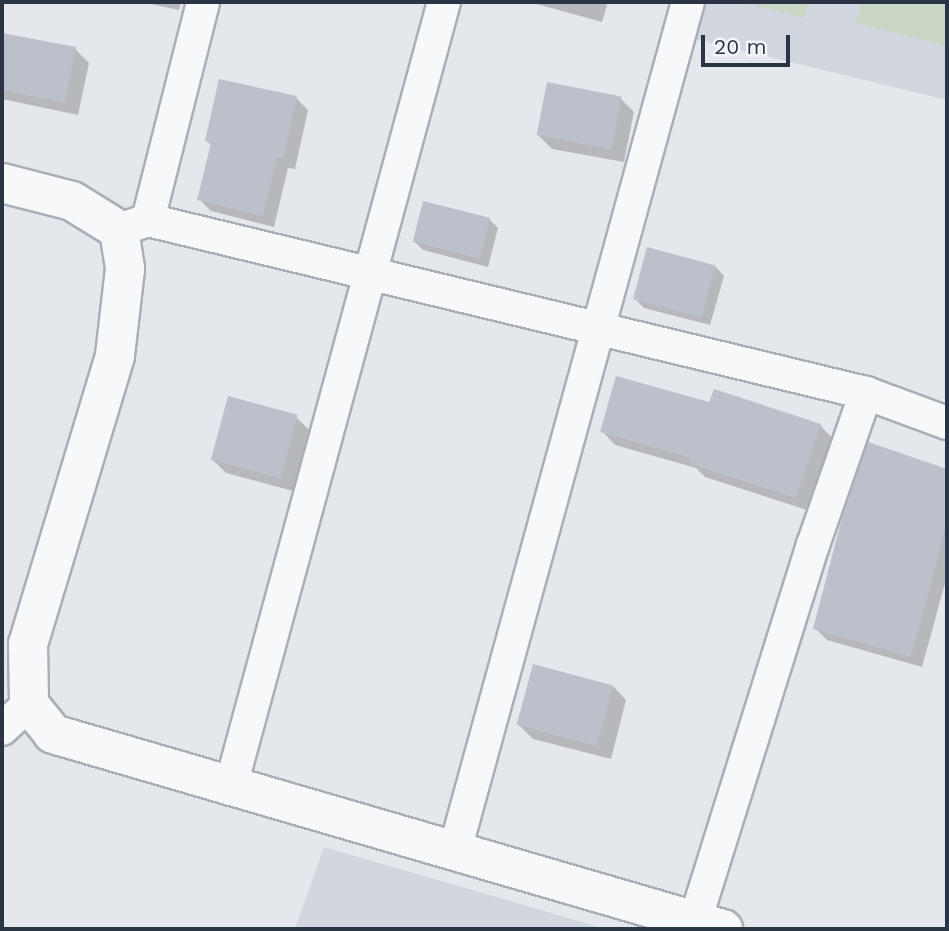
<!DOCTYPE html>
<style>
body{margin:0}
#map{position:relative;width:949px;height:931px;overflow:hidden;background:#e4e7ec;font-family:"Work Sans",sans-serif}
div>[style]{position:absolute}
[style*='--x']{left:calc(var(--x)*1px);top:calc(var(--y)*1px);width:calc(var(--w)*1px);rotate:calc(var(--a)*1deg)}
.built>*{inset:0;background:#d2d6de}
.green>*{inset:0;background:#c9d6c5}
.shadow>*{inset:0;background:#0003}
.building>*{inset:0;background:#bbc0ca;transform-origin:0 0}
.roads{filter:drop-shadow(2px 0 #a9aeb7) drop-shadow(-2px 0 #a9aeb7) drop-shadow(0 2px #a9aeb7) drop-shadow(0 -2px #a9aeb7)}
.minor>*{height:32px;margin:-16px;padding:0 16px;transform-origin:16px;border-radius:16px;background:#f7f8fa}
.tertiary>*{height:38px;margin:-19px;padding:0 19px;transform-origin:19px;border-radius:19px;background:#f7f8fa}
span{translate:-50% -50%;white-space:nowrap;text-align:center;line-height:1.15;-webkit-text-stroke:7px #f4f6f9;paint-order:stroke}
.frame{position:absolute;inset:0;border:4px solid #2b3445;pointer-events:none}
.scale{position:absolute;left:701px;top:35px;width:89px;height:32px;box-sizing:border-box;border:4px solid #2b3445;border-top:0;padding-left:9px;font-size:21px;line-height:24px;white-space:nowrap;color:#2b3445;-webkit-text-stroke:5px #f4f6f9;paint-order:stroke}
</style>
<div id="map">
<div class="built">
<div style="clip-path:polygon(701px 2px,947px 2px,947px 100px,690px 38px)"></div>
<div style="clip-path:polygon(324px 847px,606px 929px,295px 929px)"></div>
</div>
<div class="green">
<div style="clip-path:polygon(741px 2px,809px 2px,804px 18px)"></div>
<div style="clip-path:polygon(862px 2px,947px 2px,947px 46px,856px 23px)"></div>
</div>
<div class="shadow">
<div style="clip-path:polygon(141px 2px,181px 2px,179px 10px)"></div>
<div style="clip-path:polygon(529px 2px,608px 2px,602px 22px)"></div>
<div style="clip-path:polygon(2px 34px,75px 49px,89px 63px,78px 115px,2px 99px)"></div>
<div style="clip-path:polygon(296px 98px,308px 110px,295px 169px,288px 168px,274px 227px,211px 211px,199px 199px,212px 146px,207px 141px)"></div>
<div style="clip-path:polygon(620px 98px,634px 112px,624px 162px,552px 149px,538px 135px)"></div>
<div style="clip-path:polygon(489px 219px,498px 228px,488px 267px,423px 250px,414px 241px)"></div>
<div style="clip-path:polygon(715px 266px,724px 276px,710px 325px,644px 308px,635px 299px)"></div>
<div style="clip-path:polygon(710px 405px,820px 425px,833px 439px,810px 511px,705px 477px,696px 468px,615px 445px,602px 431px)"></div>
<div style="clip-path:polygon(296px 417px,310px 431px,293px 491px,226px 473px,212px 459px)"></div>
<div style="clip-path:polygon(869px 444px,947px 470px,947px 576px,922px 667px,827px 640px,815px 628px)"></div>
<div style="clip-path:polygon(613px 686px,626px 700px,611px 759px,533px 739px,519px 725px)"></div>
</div>
<div class="building">
<div style="clip-path:polygon(2px 33px,76px 47px,65px 103px,2px 90px)"></div>
<div style="clip-path:polygon(219px 79px,297px 96px,283px 158px,277px 157px,263px 216px,197px 200px,211px 143px,205px 141px)"></div>
<div style="left:547px;top:82px;width:76px;height:54px;rotate:11deg"></div>
<div style="left:423px;top:201px;width:69px;height:42px;rotate:14deg"></div>
<div style="left:647px;top:247px;width:71px;height:54px;rotate:15deg"></div>
<div style="clip-path:polygon(616px 376px,709px 402px,714px 389px,821px 424px,796px 498px,690px 464px,691px 458px,600px 432px)"></div>
<div style="left:228px;top:396px;width:72px;height:66px;rotate:15deg"></div>
<div style="clip-path:polygon(868px 442px,947px 469px,947px 523px,911px 657px,813px 629px,842px 518px)"></div>
<div style="left:533px;top:664px;width:83px;height:63px;rotate:15deg"></div>
</div>
<div class="roads">
<div class="minor">
<div style="--x:148;--y:220;--w:225;--a:-75.8"></div>
<div style="--x:119;--y:230;--w:31;--a:-19"></div>
<div style="--x:148;--y:220;--w:739;--a:13.55"></div>
<div style="--x:866;--y:393;--w:86;--a:20.3"></div>
<div style="--x:2;--y:729;--w:37;--a:-43"></div>
<div style="--x:230;--y:789;--w:816;--a:-74.79"></div>
<div style="--x:455;--y:850;--w:879;--a:-74.64"></div>
<div style="--x:695;--y:921;--w:394;--a:-72.6"></div>
<div style="--x:813;--y:545;--w:161;--a:-70.8"></div>
</div>
<div class="tertiary">
<div style="--x:2;--y:183;--w:72;--a:14.4"></div>
<div style="--x:72;--y:201;--w:55;--a:31.7"></div>
<div style="--x:119;--y:230;--w:39;--a:81"></div>
<div style="--x:125;--y:269;--w:88;--a:96.6"></div>
<div style="--x:115;--y:356;--w:301;--a:106.8"></div>
<div style="--x:28;--y:644;--w:60;--a:89"></div>
<div style="--x:29;--y:704;--w:38;--a:51"></div>
<div style="--x:53;--y:734;--w:698;--a:16.23"></div>
</div>
</div>
<div class="frame"></div>
<div class="scale">20 m</div>
</div>
